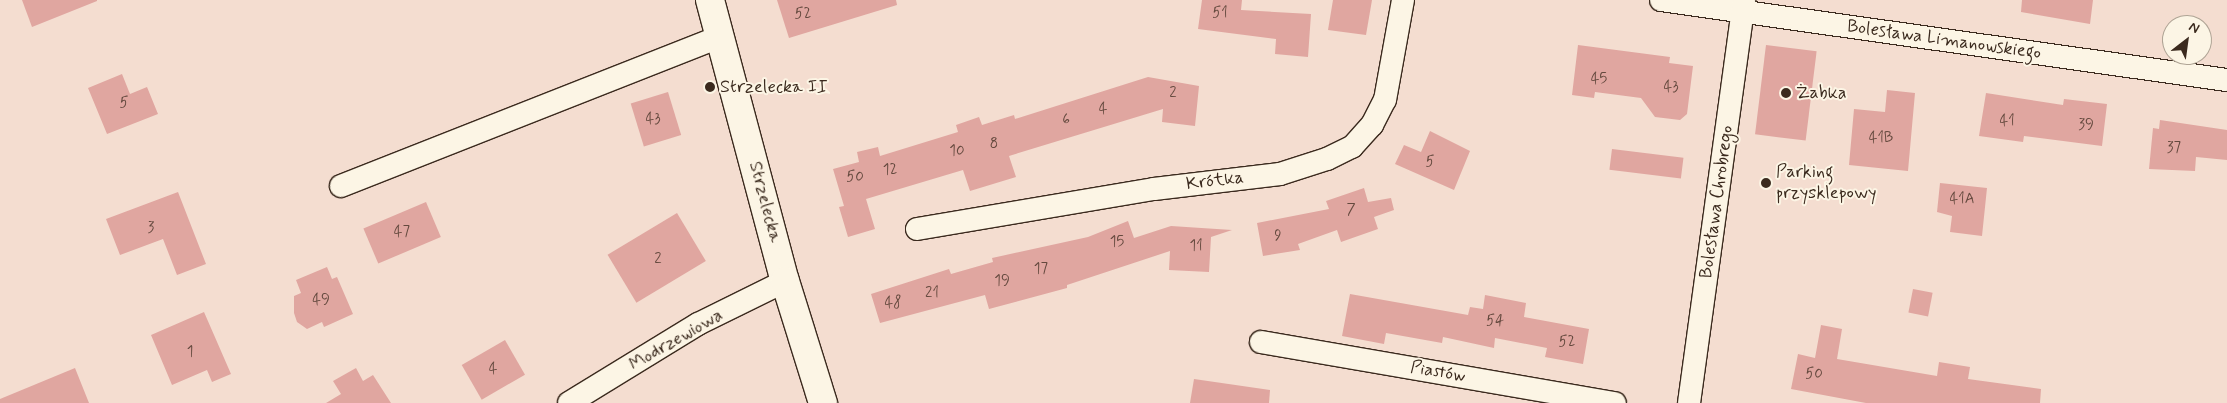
<!DOCTYPE html>
<meta charset="utf-8">
<style>
body{margin:0}
#map{position:relative;width:2227px;height:403px;overflow:hidden;background:#f4ddd0;font-family:Mynerve,sans-serif}
div>[style]{position:absolute}
[style*='--x']{left:calc(var(--x)*1px);top:calc(var(--y)*1px);width:calc(var(--w)*1px);rotate:calc(var(--a)*1deg)}
.building>*{inset:0;background:#e0a6a0;transform-origin:0 0}
.roads{filter:drop-shadow(1px 0 #3b2a1e) drop-shadow(-1px 0 #3b2a1e) drop-shadow(0 1px #3b2a1e) drop-shadow(0 -1px #3b2a1e)}
.minor>*{height:22px;margin:-11px;padding:0 11px;transform-origin:11px;border-radius:11px;background:#fcf5e5}
.tertiary>*{height:28px;margin:-14px;padding:0 14px;transform-origin:14px;border-radius:14px;background:#fcf5e5}
.dots>*{width:14px;height:14px;translate:-50% -50%;box-sizing:border-box;border:2px solid #fcf5e5;border-radius:50%}
span{translate:-50% -50%;white-space:nowrap;text-align:center;line-height:1.15;-webkit-text-stroke:4px #fcf5e5;paint-order:stroke}
.number-label{font-size:15px;color:#64493e}
.number-label span{-webkit-text-stroke-width:0}
.street-label{font-size:18px;color:#3b2a1e}
.poi-label{font-size:18px;color:#3b2a1e}
.left{translate:0 -50%;text-align:left}
.north{position:absolute;left:2162px;top:15px;width:50px;height:50px;box-sizing:border-box;background:#fcf5e5;border:1px solid #afa495;border-radius:50%;rotate:30deg;font-size:14px;font-weight:700;line-height:20px;text-align:center;color:#3b2a1e}
.north::after{content:'';display:block;margin:auto;width:18px;height:22px;background:#3b2a1e;clip-path:polygon(50% 0,100% 100%,50% 72%,0 100%)}
</style>
<div id="map">
<div class="building">
<div style="clip-path:polygon(22px 0,97px 0,97px 1px,32px 27px)"></div>
<div style="clip-path:polygon(777px 0,896px 0,897px 5px,789px 38px)"></div>
<div style="clip-path:polygon(1202px 0,1242px 0,1241px 10px,1311px 14px,1308px 57px,1275px 54px,1276px 39px,1198px 29px)"></div>
<div style="clip-path:polygon(1333px 0,1372px 0,1366px 35px,1328px 30px)"></div>
<div style="clip-path:polygon(2022px 0,2093px 0,2090px 24px,2021px 12px)"></div>
<div style="clip-path:polygon(1578px 45px,1670px 57px,1669px 63px,1693px 66px,1687px 114px,1680px 120px,1655px 117px,1641px 98px,1595px 92px,1594px 98px,1572px 95px)"></div>
<div style="left:1766px;top:45px;width:51px;height:90px;rotate:7deg"></div>
<div style="clip-path:polygon(122px 74px,130px 94px,147px 87px,158px 114px,107px 134px,88px 88px)"></div>
<div style="clip-path:polygon(1148px 77px,1199px 86px,1195px 126px,1162px 122px,1163px 109px,1009px 156px,1016px 177px,970px 191px,963px 170px,866px 199px,875px 229px,848px 237px,839px 207px,844px 206px,833px 169px,859px 162px,857px 152px,878px 147px,880px 156px,958px 132px,956px 125px,979px 117px,982px 125px,1014px 115px,1015px 119px)"></div>
<div style="clip-path:polygon(1887px 90px,1915px 93px,1908px 171px,1849px 165px,1854px 109px,1885px 112px)"></div>
<div style="left:668px;top:92px;width:45px;height:39px;rotate:73deg"></div>
<div style="clip-path:polygon(1986px 93px,2063px 105px,2064px 99px,2107px 104px,2102px 146px,2024px 136px,2023px 142px,1979px 136px)"></div>
<div style="clip-path:polygon(2160px 120px,2227px 130px,2227px 160px,2196px 157px,2195px 171px,2149px 169px,2153px 128px,2159px 129px)"></div>
<div style="clip-path:polygon(1430px 131px,1470px 151px,1454px 190px,1395px 164px,1404px 145px,1421px 152px)"></div>
<div style="left:1612px;top:149px;width:72px;height:21px;rotate:7deg"></div>
<div style="clip-path:polygon(1940px 183px,1987px 188px,1982px 236px,1950px 232px,1952px 216px,1937px 212px)"></div>
<div style="clip-path:polygon(1364px 188px,1368px 202px,1391px 198px,1394px 210px,1374px 217px,1378px 229px,1341px 242px,1337px 230px,1298px 244px,1300px 250px,1263px 256px,1257px 223px,1329px 209px,1326px 201px)"></div>
<div style="clip-path:polygon(178px 192px,206px 264px,177px 275px,163px 239px,120px 255px,106px 219px)"></div>
<div style="left:426px;top:202px;width:38px;height:68px;rotate:67deg"></div>
<div style="left:677px;top:213px;width:56px;height:81px;rotate:59deg"></div>
<div style="clip-path:polygon(1128px 221px,1134px 238px,1171px 226px,1232px 230px,1211px 237px,1209px 272px,1169px 270px,1170px 251px,1067px 285px,1067px 288px,989px 309px,985px 295px,880px 323px,871px 294px,949px 269px,951px 274px,993px 262px,992px 258px,1088px 237px)"></div>
<div style="clip-path:polygon(327px 267px,332px 279px,337px 277px,353px 314px,324px 327px,322px 322px,307px 329px,297px 322px,294px 313px,294px 296px,301px 293px,296px 280px)"></div>
<div style="left:1913px;top:289px;width:20px;height:24px;rotate:11deg"></div>
<div style="clip-path:polygon(1350px 294px,1468px 315px,1470px 307px,1483px 309px,1485px 295px,1526px 303px,1524px 317px,1589px 329px,1583px 364px,1545px 357px,1547px 348px,1495px 338px,1494px 348px,1443px 337px,1442px 343px,1386px 333px,1384px 344px,1342px 336px)"></div>
<div style="clip-path:polygon(204px 312px,231px 374px,212px 382px,207px 370px,172px 385px,151px 335px)"></div>
<div style="clip-path:polygon(1821px 325px,1842px 329px,1837px 359px,1937px 376px,1939px 362px,1970px 367px,1968px 379px,2041px 389px,2040px 403px,1866px 403px,1791px 389px,1798px 354px,1815px 358px)"></div>
<div style="left:505px;top:340px;width:40px;height:50px;rotate:60deg"></div>
<div style="clip-path:polygon(75px 368px,89px 403px,0 403px,0 399px)"></div>
<div style="clip-path:polygon(356px 368px,363px 381px,373px 375px,391px 403px,326px 403px,341px 394px,333px 381px)"></div>
<div style="clip-path:polygon(1194px 379px,1270px 390px,1269px 403px,1190px 403px)"></div>
</div>
<div class="roads">
<div class="minor">
<div style="--x:1661;--y:0;--w:572;--a:8.05"></div>
<div style="--x:341;--y:186;--w:407;--a:-21.5"></div>
<div style="--x:917;--y:229;--w:240;--a:-9.6"></div>
<div style="--x:1154;--y:189;--w:127;--a:-6.8"></div>
<div style="--x:1280;--y:174;--w:49;--a:-17.7"></div>
<div style="--x:1327;--y:159;--w:28;--a:-26"></div>
<div style="--x:1352;--y:147;--w:30;--a:-48"></div>
<div style="--x:1372;--y:125;--w:28;--a:-63"></div>
<div style="--x:1385;--y:100;--w:102;--a:-79.8"></div>
<div style="--x:1261;--y:342;--w:359;--a:9.8"></div>
<div style="--x:569;--y:403;--w:151;--a:-31.5"></div>
<div style="--x:698;--y:324;--w:97;--a:-26.3"></div>
<div style="--x:1689;--y:403;--w:407;--a:-82.2"></div>
</div>
<div class="tertiary">
<div style="--x:710;--y:0;--w:291;--a:75.1"></div>
<div style="--x:785;--y:281;--w:128;--a:72.7"></div>
</div>
</div>
<div class="dots">
<div style="left:710px;top:87px;background:#3b2a1e"></div>
<div style="left:1786px;top:93px;background:#3b2a1e"></div>
<div style="left:1766px;top:183px;background:#3b2a1e"></div>
</div>
<div class="number-label">
<span style="left:1220px;top:14px">51</span>
<span style="left:803px;top:15px">52</span>
<span style="left:1599px;top:80px">45</span>
<span style="left:1671px;top:88px">43</span>
<span style="left:1173px;top:94px">2</span>
<span style="left:124px;top:104px">5</span>
<span style="left:1103px;top:110px">4</span>
<span style="left:653px;top:120px">43</span>
<span style="left:1066px;top:121px">6</span>
<span style="left:2007px;top:122px">41</span>
<span style="left:2086px;top:126px">39</span>
<span style="left:1881px;top:139px">41B</span>
<span style="left:994px;top:145px">8</span>
<span style="left:2174px;top:149px">37</span>
<span style="left:957px;top:152px">10</span>
<span style="left:1430px;top:163px">5</span>
<span style="left:890px;top:171px">12</span>
<span style="left:855px;top:178px">50</span>
<span style="left:1962px;top:200px">41A</span>
<span style="left:1351px;top:211px">7</span>
<span style="left:151px;top:229px">3</span>
<span style="left:402px;top:233px">47</span>
<span style="left:1278px;top:237px">9</span>
<span style="left:1117px;top:243px">15</span>
<span style="left:1196px;top:247px">11</span>
<span style="left:658px;top:260px">2</span>
<span style="left:1041px;top:270px">17</span>
<span style="left:1002px;top:282px">19</span>
<span style="left:932px;top:294px">21</span>
<span style="left:321px;top:301px">49</span>
<span style="left:893px;top:304px">48</span>
<span style="left:1495px;top:322px">54</span>
<span style="left:1567px;top:343px">52</span>
<span style="left:190px;top:353px">1</span>
<span style="left:493px;top:370px">4</span>
<span style="left:1814px;top:375px">50</span>
</div>
<div class="street-label">
<span style="left:1944px;top:40px;rotate:8deg">Bolesława Limanowskiego</span>
<span style="left:1215px;top:181px;rotate:-7deg">Krótka</span>
<span style="left:765px;top:202px;rotate:75deg">Strzelecka</span>
<span style="left:1717px;top:202px;rotate:-82deg">Bolesława Chrobrego</span>
<span style="left:676px;top:340px;rotate:-30deg">Modrzewiowa</span>
<span style="left:1438px;top:372px;rotate:10deg">Piastów</span>
</div>
<div class="poi-label">
<span class="left" style="left:720px;top:87px">Strzelecka II</span>
<span class="left" style="left:1796px;top:93px">Żabka</span>
<span class="left" style="left:1776px;top:183px">Parking<br>przysklepowy</span>
</div>
<div class="north">N</div>
</div>
